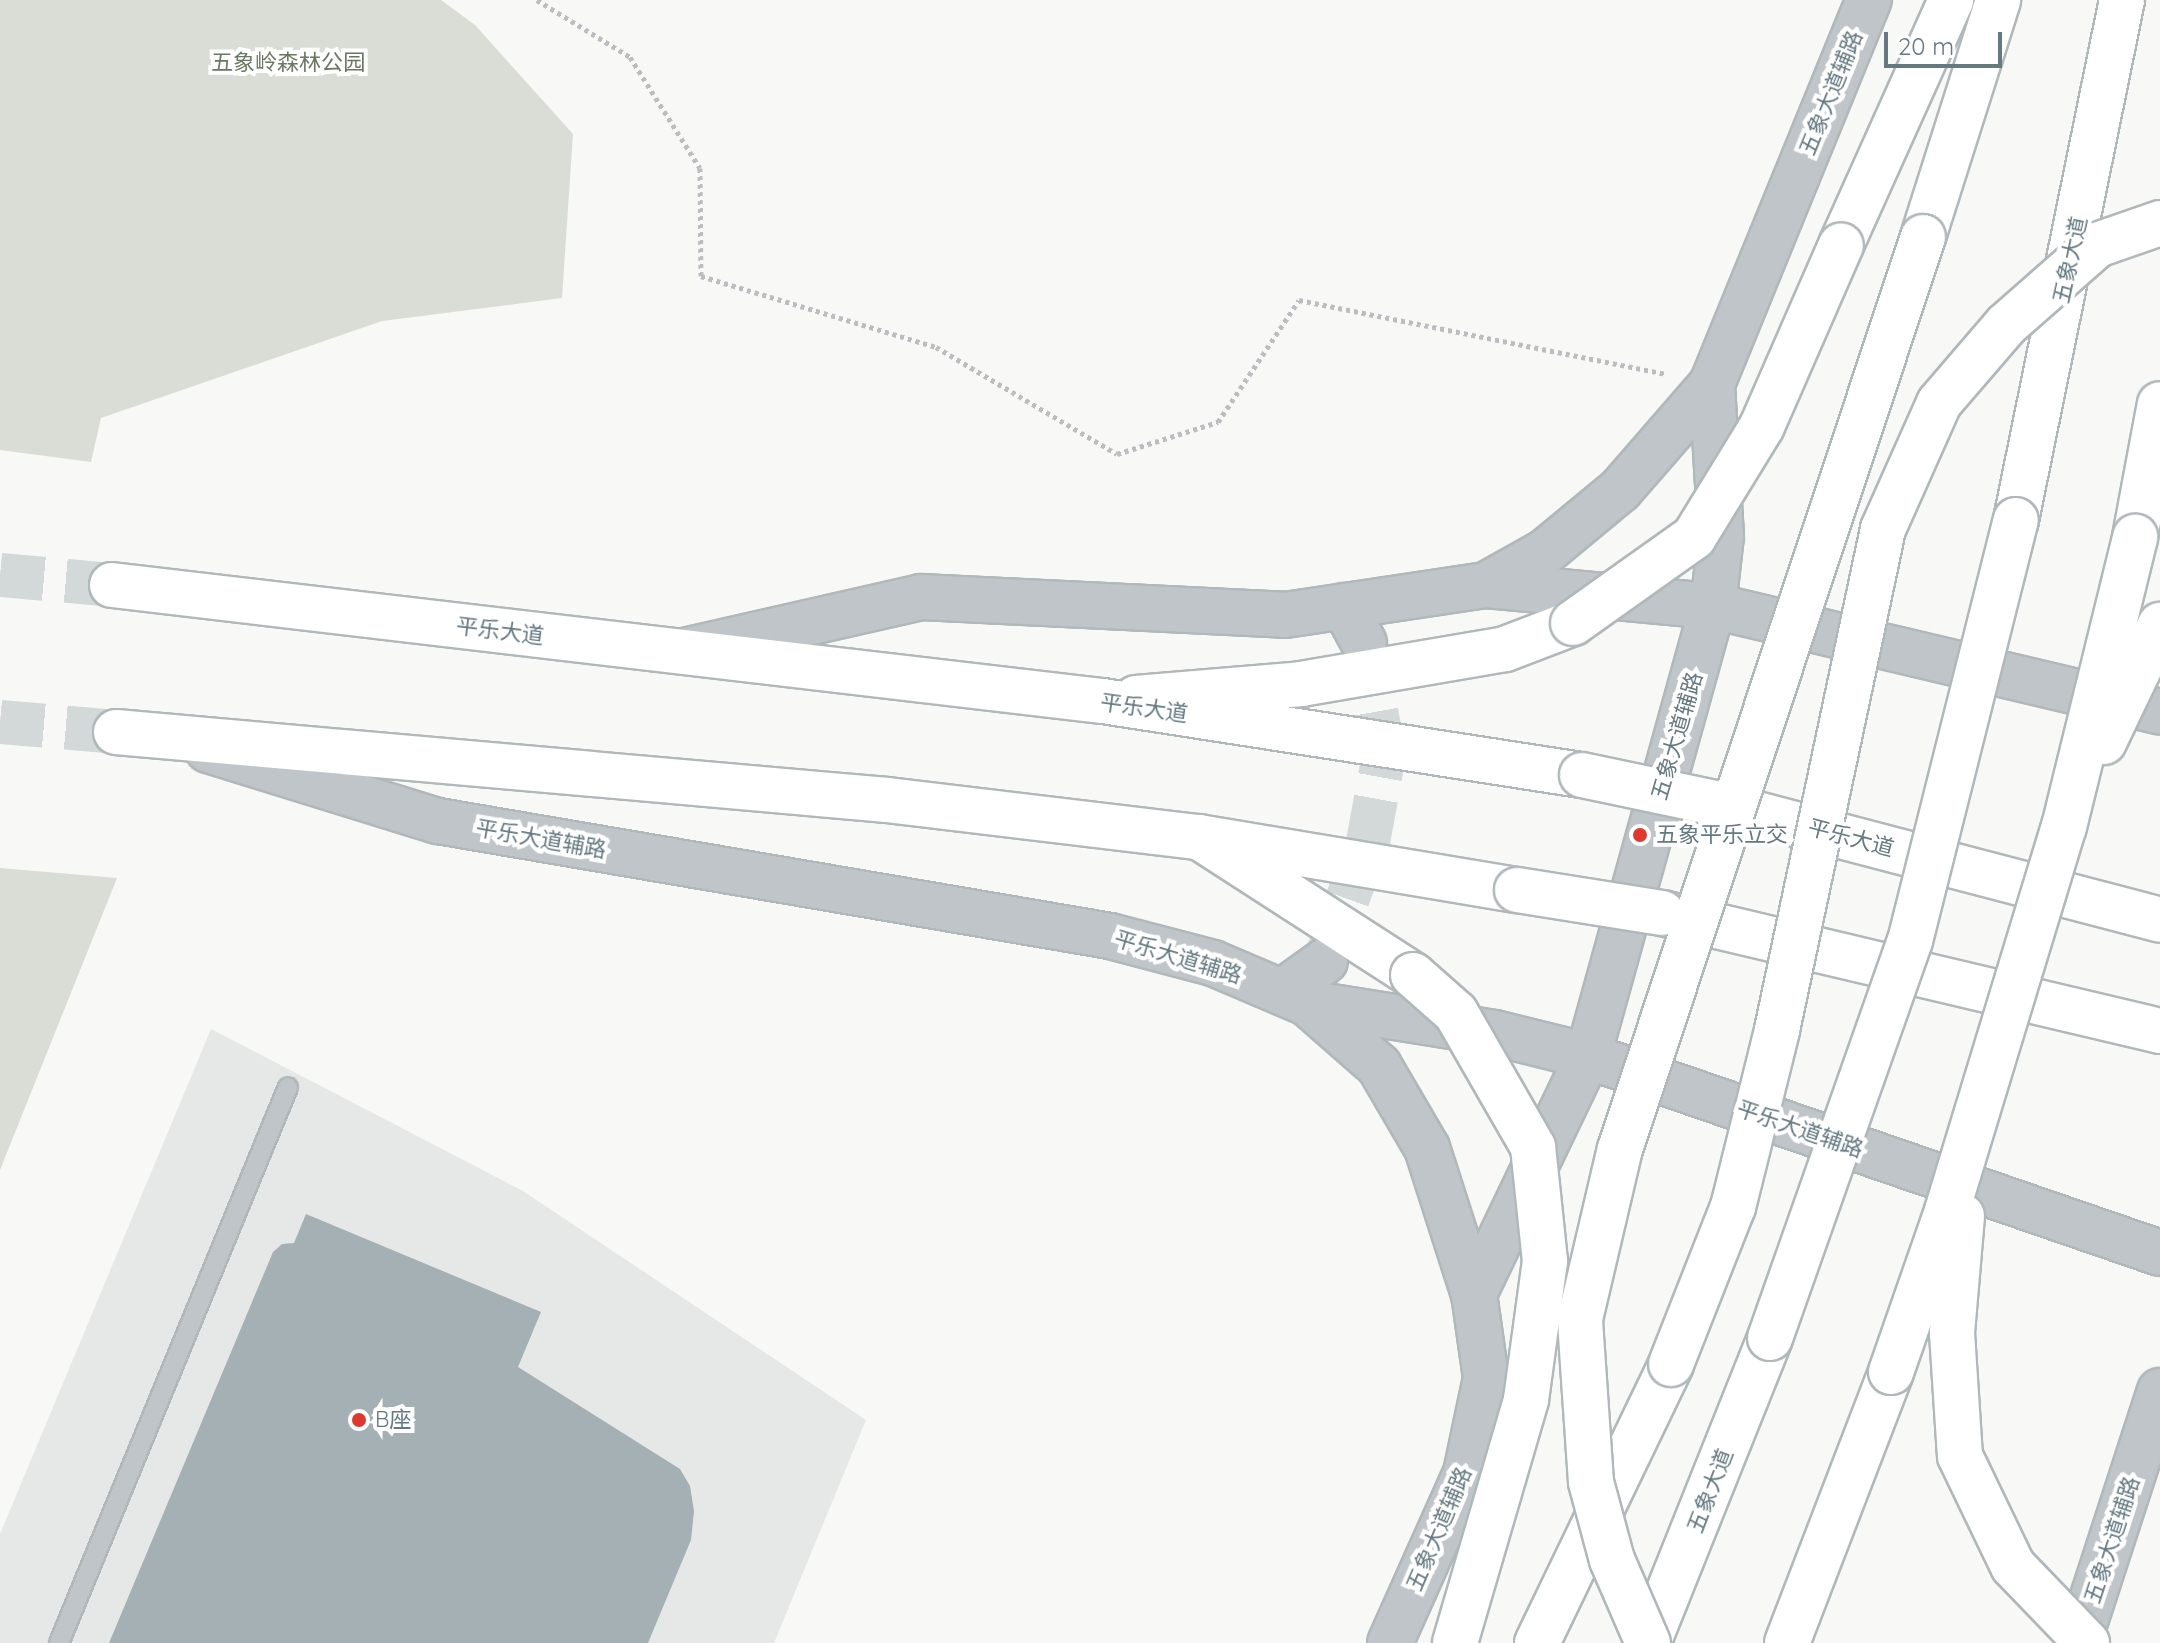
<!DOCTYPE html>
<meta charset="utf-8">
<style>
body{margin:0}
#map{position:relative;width:2160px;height:1643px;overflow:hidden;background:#f8f8f6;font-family:Quicksand,"Noto Sans SC",sans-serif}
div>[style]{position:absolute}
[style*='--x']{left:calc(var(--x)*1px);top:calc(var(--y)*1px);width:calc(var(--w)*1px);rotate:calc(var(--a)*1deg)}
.built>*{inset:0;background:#e6e8e7}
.green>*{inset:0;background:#d9ddd5}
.building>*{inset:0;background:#a4b0b3}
.tertiary-tunnel>*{height:44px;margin-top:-22px;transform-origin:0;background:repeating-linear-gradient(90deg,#d3d8d8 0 44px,transparent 0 66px)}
.trunk-tunnel>*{height:44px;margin-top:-22px;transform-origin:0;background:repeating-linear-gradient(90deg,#d3d8d8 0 44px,transparent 0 66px)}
.path>*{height:5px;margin-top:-2.5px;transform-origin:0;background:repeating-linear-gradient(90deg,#babec0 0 4px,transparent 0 8px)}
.roads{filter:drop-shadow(2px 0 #b1b8ba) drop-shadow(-2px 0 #b1b8ba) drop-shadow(0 2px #b1b8ba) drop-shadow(0 -2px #b1b8ba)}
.service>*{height:18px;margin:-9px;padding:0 9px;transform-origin:9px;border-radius:9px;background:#bfc5c8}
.tertiary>*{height:44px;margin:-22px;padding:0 22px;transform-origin:22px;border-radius:22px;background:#bfc5c8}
.primary>*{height:44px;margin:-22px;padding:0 22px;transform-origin:22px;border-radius:22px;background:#fff}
.trunk>*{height:44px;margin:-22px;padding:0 22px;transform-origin:22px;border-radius:22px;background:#fff}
.bridges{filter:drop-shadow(2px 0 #b1b8ba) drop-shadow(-2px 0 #b1b8ba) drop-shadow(0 2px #b1b8ba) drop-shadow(0 -2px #b1b8ba)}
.primary-bridge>*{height:44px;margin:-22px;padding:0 22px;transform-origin:22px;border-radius:22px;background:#fff}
.trunk-bridge>*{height:44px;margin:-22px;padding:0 22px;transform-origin:22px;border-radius:22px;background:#fff}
.dots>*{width:22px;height:22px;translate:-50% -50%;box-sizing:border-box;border:4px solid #fff;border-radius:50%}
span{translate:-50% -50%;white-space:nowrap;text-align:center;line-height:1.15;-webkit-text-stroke:8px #fff;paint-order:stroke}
.park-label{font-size:22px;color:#6a7863}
.street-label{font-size:22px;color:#647980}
.poi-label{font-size:22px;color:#647980}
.left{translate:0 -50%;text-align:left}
.scale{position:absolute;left:1884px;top:32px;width:118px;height:36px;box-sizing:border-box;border:4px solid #647980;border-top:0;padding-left:10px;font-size:24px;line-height:28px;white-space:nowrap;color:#647980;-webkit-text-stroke:6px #fff;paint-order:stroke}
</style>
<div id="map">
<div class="built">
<div style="clip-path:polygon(211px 1029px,523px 1191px,866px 1420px,774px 1643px,0 1643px,0 1534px)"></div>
</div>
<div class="green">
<div style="clip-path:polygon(0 0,441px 0,475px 25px,573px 134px,562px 298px,382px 321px,101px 418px,91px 462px,0 450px)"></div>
<div style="clip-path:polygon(0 868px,117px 878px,0 1170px)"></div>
</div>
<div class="building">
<div style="clip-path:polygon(306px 1214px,541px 1312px,518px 1367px,680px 1469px,690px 1486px,694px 1511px,691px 1540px,648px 1643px,109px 1643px,273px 1252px,282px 1244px,294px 1243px)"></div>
</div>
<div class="tertiary-tunnel">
<div style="--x:1325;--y:961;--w:127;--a:-70.1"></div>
<div style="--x:1368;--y:842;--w:88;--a:-79.6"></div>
<div style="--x:1384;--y:755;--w:114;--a:-100.1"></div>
</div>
<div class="trunk-tunnel">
<div style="--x:0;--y:575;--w:112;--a:5.1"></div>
<div style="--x:0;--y:722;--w:116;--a:4.9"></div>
</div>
<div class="path">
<div style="--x:537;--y:0;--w:109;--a:31.5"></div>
<div style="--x:630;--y:57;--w:131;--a:57.8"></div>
<div style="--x:700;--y:168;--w:108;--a:89.5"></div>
<div style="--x:701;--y:276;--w:245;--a:16.8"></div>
<div style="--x:936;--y:347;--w:210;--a:30.6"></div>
<div style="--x:1117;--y:454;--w:106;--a:-17.6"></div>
<div style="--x:1218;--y:422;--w:146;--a:-56.4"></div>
<div style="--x:1299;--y:300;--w:374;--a:11.4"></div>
</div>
<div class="roads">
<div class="service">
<div style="--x:59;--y:1643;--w:601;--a:-67.61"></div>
</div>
<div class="tertiary">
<div style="--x:1486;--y:585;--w:68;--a:-29.2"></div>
<div style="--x:1545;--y:552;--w:97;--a:-39.6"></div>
<div style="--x:1620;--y:490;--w:140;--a:-49"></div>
<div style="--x:1344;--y:606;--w:42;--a:61.6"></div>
<div style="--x:688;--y:650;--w:239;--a:-12.8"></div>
<div style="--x:921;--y:597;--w:364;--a:2.8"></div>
<div style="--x:1285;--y:615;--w:203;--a:-8.5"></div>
<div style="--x:1486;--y:585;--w:228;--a:5.3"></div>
<div style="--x:1713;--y:606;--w:459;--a:13.3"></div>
<div style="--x:208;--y:750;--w:241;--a:17.2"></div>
<div style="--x:438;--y:821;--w:682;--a:9.71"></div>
<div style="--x:1110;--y:936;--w:106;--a:14.7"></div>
<div style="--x:1213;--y:963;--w:102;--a:23.1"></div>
<div style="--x:1307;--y:1003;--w:190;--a:9.1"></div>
<div style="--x:1495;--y:1033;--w:96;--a:13.9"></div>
<div style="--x:1588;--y:1056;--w:605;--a:19"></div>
<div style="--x:1282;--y:992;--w:53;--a:-35.8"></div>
<div style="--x:1307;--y:1003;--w:96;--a:41.2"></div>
<div style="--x:1379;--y:1066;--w:95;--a:59.7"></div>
<div style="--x:1427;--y:1148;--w:153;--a:72.2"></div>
<div style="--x:1390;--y:1643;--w:186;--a:-65.9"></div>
<div style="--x:1466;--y:1473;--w:97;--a:-78.1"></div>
<div style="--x:1486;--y:1378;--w:85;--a:-98.1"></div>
<div style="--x:1474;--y:1294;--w:264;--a:-64.4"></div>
<div style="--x:1588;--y:1056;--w:467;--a:-74.5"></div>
<div style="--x:1713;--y:606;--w:70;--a:-83.5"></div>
<div style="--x:1721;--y:536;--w:152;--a:-93.4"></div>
<div style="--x:1712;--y:384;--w:415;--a:-67.8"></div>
<div style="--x:2078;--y:1643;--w:265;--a:-72"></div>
</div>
<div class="primary">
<div style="--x:1923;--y:237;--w:249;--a:-72.4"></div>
<div style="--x:1841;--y:245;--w:269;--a:-65.8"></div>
<div style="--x:2016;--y:520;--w:531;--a:-78.48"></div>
<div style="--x:2135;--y:537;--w:135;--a:-79.4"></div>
<div style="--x:1136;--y:698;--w:166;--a:-4.8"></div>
<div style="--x:1301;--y:684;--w:207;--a:-9.7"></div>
<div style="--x:1505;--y:649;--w:73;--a:-20.9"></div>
<div style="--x:1199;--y:837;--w:255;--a:32.8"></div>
<div style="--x:1537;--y:1643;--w:310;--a:-64.3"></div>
<div style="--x:1648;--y:1643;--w:328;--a:-68.2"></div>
<div style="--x:1787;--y:1643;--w:290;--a:-69"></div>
</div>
<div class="trunk">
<div style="--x:112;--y:585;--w:998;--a:6.68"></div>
<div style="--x:1103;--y:701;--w:485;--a:8.8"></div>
<div style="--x:116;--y:732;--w:774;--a:5.04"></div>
<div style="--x:887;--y:800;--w:314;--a:6.8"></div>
<div style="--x:1199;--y:837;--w:322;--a:9.5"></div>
<div style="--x:1715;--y:803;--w:460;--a:14.7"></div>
<div style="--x:1662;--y:913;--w:512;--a:13.33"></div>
</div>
</div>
<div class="bridges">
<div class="primary-bridge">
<div style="--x:1573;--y:623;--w:148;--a:-35.4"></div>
<div style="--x:1694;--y:537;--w:130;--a:-58.5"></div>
<div style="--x:1762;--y:426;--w:197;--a:-66.4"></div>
<div style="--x:2104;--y:742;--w:130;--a:-64.4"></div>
<div style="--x:1413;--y:975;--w:57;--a:41.5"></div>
<div style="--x:1456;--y:1013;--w:155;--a:60.1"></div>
<div style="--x:1533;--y:1147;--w:115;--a:84"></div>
<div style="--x:1545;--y:1261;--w:140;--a:97.8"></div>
<div style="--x:1526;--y:1400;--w:253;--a:106.3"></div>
<div style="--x:1962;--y:1216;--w:117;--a:94.9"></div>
<div style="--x:1952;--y:1333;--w:123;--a:86.3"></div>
<div style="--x:1960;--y:1456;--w:122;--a:64.3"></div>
<div style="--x:2013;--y:1566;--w:107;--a:46.1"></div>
<div style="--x:1770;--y:1338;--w:421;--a:-70.6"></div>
<div style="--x:1910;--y:941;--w:434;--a:-75.9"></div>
<div style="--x:1671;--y:1364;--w:169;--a:-68.5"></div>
<div style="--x:1733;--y:1207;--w:182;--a:-76"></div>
<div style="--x:1777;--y:1030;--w:512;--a:-78.05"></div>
<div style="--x:1883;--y:529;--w:138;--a:-66"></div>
<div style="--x:1939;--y:403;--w:103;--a:-49.3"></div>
<div style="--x:2006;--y:325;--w:121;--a:-41.3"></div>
<div style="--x:2097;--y:245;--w:67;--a:-19.2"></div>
<div style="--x:1891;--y:1372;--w:170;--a:-70.8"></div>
<div style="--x:1947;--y:1211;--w:401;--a:-73.1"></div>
<div style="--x:2064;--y:827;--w:299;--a:-76.2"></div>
<div style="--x:1648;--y:1643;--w:90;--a:-113.4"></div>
<div style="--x:1612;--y:1560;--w:81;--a:-105.1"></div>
<div style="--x:1591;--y:1482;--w:163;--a:-93.9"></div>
<div style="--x:1580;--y:1319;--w:175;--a:-76.8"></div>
<div style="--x:1620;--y:1149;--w:961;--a:-71.62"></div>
</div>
<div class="trunk-bridge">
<div style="--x:1582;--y:775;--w:136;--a:11.9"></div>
<div style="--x:1517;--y:890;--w:147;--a:9"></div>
</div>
</div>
<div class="dots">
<div style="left:1640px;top:835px;background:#e0372e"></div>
<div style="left:359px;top:1420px;background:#e0372e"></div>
</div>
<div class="park-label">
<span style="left:288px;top:63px">五象岭森林公园</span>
</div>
<div class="street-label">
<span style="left:1831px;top:93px;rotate:-68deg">五象大道辅路</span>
<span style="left:2070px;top:260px;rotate:-78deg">五象大道</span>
<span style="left:500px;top:631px;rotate:7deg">平乐大道</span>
<span style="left:1144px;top:708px;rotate:8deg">平乐大道</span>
<span style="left:1677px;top:736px;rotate:-74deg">五象大道辅路</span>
<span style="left:1851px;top:838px;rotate:15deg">平乐大道</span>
<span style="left:541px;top:839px;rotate:10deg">平乐大道辅路</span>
<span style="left:1178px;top:957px;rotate:17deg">平乐大道辅路</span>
<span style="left:1800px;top:1129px;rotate:19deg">平乐大道辅路</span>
<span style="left:1710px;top:1491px;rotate:-69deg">五象大道</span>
<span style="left:1439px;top:1529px;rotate:-67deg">五象大道辅路</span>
<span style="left:2112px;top:1540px;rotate:-72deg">五象大道辅路</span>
</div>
<div class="poi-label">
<span class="left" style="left:1656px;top:835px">五象平乐立交</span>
<span class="left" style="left:375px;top:1420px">B座</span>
</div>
<div class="scale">20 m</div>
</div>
